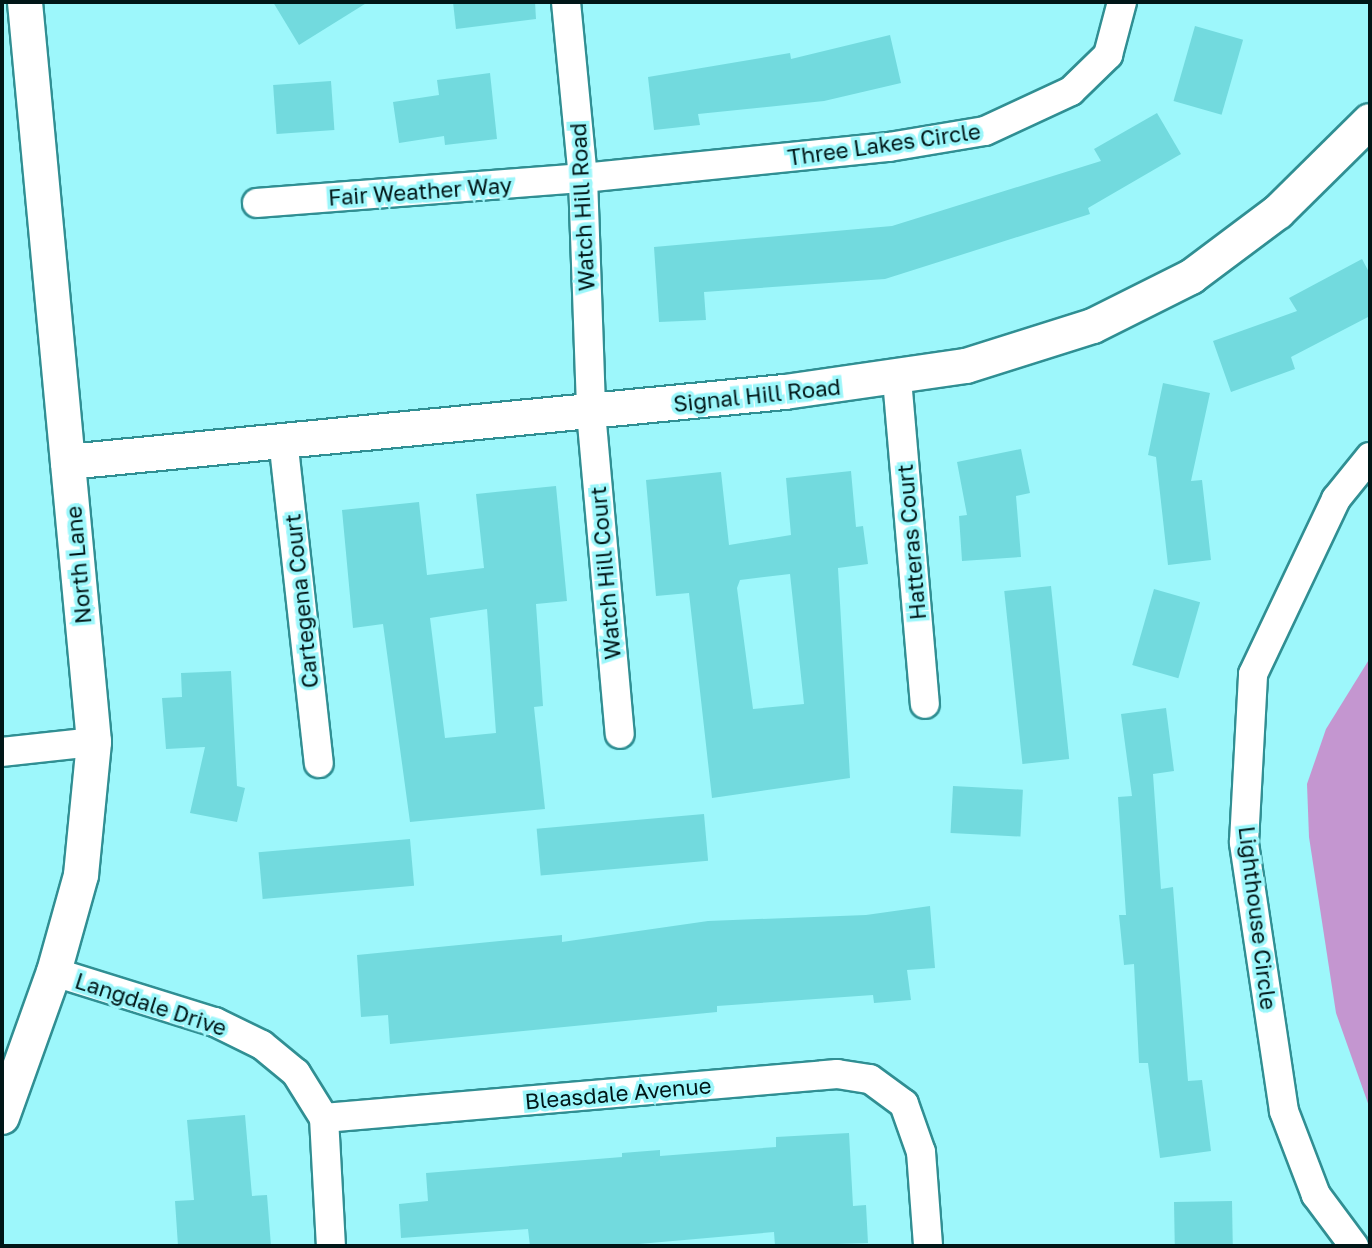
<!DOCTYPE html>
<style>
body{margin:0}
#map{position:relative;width:1372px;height:1248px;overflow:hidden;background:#9df7fb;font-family:"Golos Text",sans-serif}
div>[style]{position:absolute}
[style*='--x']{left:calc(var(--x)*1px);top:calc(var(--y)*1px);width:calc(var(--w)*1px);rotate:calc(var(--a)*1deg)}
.water>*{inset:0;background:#c496d0}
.building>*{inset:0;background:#72dade;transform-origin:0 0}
.roads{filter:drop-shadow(2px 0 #308f93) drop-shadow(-2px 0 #308f93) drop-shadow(0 2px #308f93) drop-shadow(0 -2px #308f93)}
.minor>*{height:28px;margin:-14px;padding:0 14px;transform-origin:14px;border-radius:14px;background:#fff}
.tertiary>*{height:34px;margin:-17px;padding:0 17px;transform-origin:17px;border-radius:17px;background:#fff}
span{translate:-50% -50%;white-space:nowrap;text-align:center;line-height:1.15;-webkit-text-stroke:7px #9df7fb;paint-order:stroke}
.street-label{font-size:22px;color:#001617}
.frame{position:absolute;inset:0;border:4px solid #001617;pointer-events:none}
</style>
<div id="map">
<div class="water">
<div style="clip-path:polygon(1370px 658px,1370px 1109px,1336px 1013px,1309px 837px,1307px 784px,1326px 729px)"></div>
</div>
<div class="building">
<div style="clip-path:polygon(273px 2px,368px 2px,299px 45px)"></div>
<div style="clip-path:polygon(453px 2px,535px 2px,536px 19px,456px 29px)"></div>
<div style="left:1195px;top:26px;width:50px;height:78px;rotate:16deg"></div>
<div style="clip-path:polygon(890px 35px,901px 83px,824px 101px,698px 114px,700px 125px,654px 130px,648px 77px,790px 53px,791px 59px)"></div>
<div style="clip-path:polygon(490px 73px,497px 139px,445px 145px,444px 136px,399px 143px,393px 102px,439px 95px,437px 80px)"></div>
<div style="left:331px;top:81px;width:49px;height:58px;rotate:86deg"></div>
<div style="clip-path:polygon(1157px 113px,1181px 154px,1088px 208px,1090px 214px,885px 279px,704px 292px,706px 320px,659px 322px,654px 247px,892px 226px,1101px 161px,1094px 149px)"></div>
<div style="clip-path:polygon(1362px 259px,1370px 274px,1370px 316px,1291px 357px,1295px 369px,1231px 392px,1213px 341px,1297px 311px,1289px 298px)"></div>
<div style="clip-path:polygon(1163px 383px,1210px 393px,1191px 481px,1202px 480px,1211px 560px,1168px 565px,1156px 457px,1148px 455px)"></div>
<div style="clip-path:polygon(1021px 449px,1030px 493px,1016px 496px,1021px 557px,962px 561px,959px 516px,967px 515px,957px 462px)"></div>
<div style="clip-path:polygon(evenodd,851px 471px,856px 527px,863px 526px,868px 564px,838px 568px,850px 778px,712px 798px,689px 593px,656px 596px,646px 480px,721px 472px,729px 545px,791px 535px,786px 478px,851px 471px,790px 574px,804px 704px,753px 709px,737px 588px,740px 580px,790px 574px)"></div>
<div style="clip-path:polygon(evenodd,556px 486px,567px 601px,536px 604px,543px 706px,534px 707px,545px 809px,410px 822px,383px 624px,353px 628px,342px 510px,419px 502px,427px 575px,484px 568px,476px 494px,556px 486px,487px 609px,496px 733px,445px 738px,430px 618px,487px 609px)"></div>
<div style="left:1051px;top:586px;width:174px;height:47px;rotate:84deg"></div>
<div style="left:1154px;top:589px;width:48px;height:79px;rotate:16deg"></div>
<div style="clip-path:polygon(231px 671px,237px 786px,245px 788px,237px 822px,190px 813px,205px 747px,166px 749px,162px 698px,182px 697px,181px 673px)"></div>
<div style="clip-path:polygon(1166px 708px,1174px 771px,1153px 774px,1161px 889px,1173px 887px,1188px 1081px,1202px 1080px,1211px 1151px,1160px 1158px,1148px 1063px,1139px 1063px,1134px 964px,1124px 965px,1119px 915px,1126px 915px,1118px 797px,1132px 796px,1121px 714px)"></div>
<div style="left:953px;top:786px;width:70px;height:47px;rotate:3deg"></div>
<div style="left:704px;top:814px;width:47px;height:168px;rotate:85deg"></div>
<div style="left:410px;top:839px;width:47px;height:152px;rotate:85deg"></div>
<div style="clip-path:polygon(930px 906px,935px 968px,907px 970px,911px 1000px,874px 1003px,873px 995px,717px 1006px,717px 1012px,390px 1044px,388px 1015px,361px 1017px,357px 955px,562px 935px,562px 942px,708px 921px,866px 915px)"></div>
<div style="clip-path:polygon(245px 1115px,252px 1196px,267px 1195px,271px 1246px,178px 1246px,175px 1201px,194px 1200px,187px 1120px)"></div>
<div style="clip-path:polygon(849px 1133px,853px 1206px,866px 1205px,868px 1243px,775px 1246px,774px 1232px,616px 1246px,530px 1246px,528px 1229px,401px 1238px,399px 1204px,428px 1201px,426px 1173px,622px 1157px,622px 1153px,660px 1150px,660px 1156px,776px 1147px,776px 1137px)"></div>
<div style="left:1232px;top:1201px;width:45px;height:58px;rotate:89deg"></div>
</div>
<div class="roads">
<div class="minor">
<div style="--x:566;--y:2;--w:177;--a:84.5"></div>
<div style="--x:583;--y:178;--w:234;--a:88"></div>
<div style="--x:591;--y:412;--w:323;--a:84.9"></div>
<div style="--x:257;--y:203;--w:327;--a:-4.4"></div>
<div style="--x:583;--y:178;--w:308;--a:-5.8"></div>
<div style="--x:889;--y:147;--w:97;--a:-9.5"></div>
<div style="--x:985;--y:131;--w:95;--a:-24.9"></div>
<div style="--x:1071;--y:91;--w:52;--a:-44.2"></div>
<div style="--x:1108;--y:55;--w:55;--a:-75.2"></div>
<div style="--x:897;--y:379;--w:326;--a:85.1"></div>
<div style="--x:283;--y:439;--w:326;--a:83.7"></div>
<div style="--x:2;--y:752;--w:93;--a:-6.2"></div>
<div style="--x:54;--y:972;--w:169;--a:17.3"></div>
<div style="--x:215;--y:1022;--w:52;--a:26.1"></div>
<div style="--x:262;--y:1045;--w:44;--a:39.5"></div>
<div style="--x:296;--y:1073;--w:53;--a:58.1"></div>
<div style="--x:324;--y:1118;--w:128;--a:86.9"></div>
<div style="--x:324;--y:1118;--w:515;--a:-4.9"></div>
<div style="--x:837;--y:1074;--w:33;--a:9"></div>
<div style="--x:870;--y:1079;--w:42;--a:36.3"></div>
<div style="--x:904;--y:1104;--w:51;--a:70.5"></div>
<div style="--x:921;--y:1152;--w:94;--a:85.7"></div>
<div style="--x:1354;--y:1246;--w:64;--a:-126.7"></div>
<div style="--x:1316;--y:1195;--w:90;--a:-110.9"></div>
<div style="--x:1284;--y:1111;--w:272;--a:-98.5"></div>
<div style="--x:1244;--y:842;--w:168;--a:-86.9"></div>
<div style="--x:1253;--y:674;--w:194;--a:-64.6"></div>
<div style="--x:1336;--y:499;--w:54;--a:-51"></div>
</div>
<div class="tertiary">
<div style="--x:68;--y:462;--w:720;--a:-5.58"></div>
<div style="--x:785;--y:392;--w:183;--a:-8.2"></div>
<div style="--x:966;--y:366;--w:133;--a:-17.5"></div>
<div style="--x:1093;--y:326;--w:110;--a:-26.6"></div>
<div style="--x:1191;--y:277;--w:109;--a:-36.8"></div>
<div style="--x:1278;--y:212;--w:129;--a:-44.7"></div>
<div style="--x:2;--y:1117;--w:154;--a:-70.3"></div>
<div style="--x:54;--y:972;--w:101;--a:-74.4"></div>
<div style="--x:81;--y:875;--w:134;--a:-84.4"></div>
<div style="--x:94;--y:742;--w:743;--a:-95.33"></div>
</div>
</div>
<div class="street-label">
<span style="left:884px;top:144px;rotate:-8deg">Three Lakes Circle</span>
<span style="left:420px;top:191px;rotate:-4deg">Fair Weather Way</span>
<span style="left:582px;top:207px;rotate:-93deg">Watch Hill Road</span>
<span style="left:757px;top:395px;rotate:-6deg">Signal Hill Road</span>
<span style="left:911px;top:542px;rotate:-95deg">Hatteras Court</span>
<span style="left:78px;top:565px;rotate:-95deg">North Lane</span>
<span style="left:605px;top:573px;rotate:-95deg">Watch Hill Court</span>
<span style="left:301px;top:601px;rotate:-96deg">Cartegena Court</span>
<span style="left:1258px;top:918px;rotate:83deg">Lighthouse Circle</span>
<span style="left:151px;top:1004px;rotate:18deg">Langdale Drive</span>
<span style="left:618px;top:1093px;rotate:-5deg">Bleasdale Avenue</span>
</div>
<div class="frame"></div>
</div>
